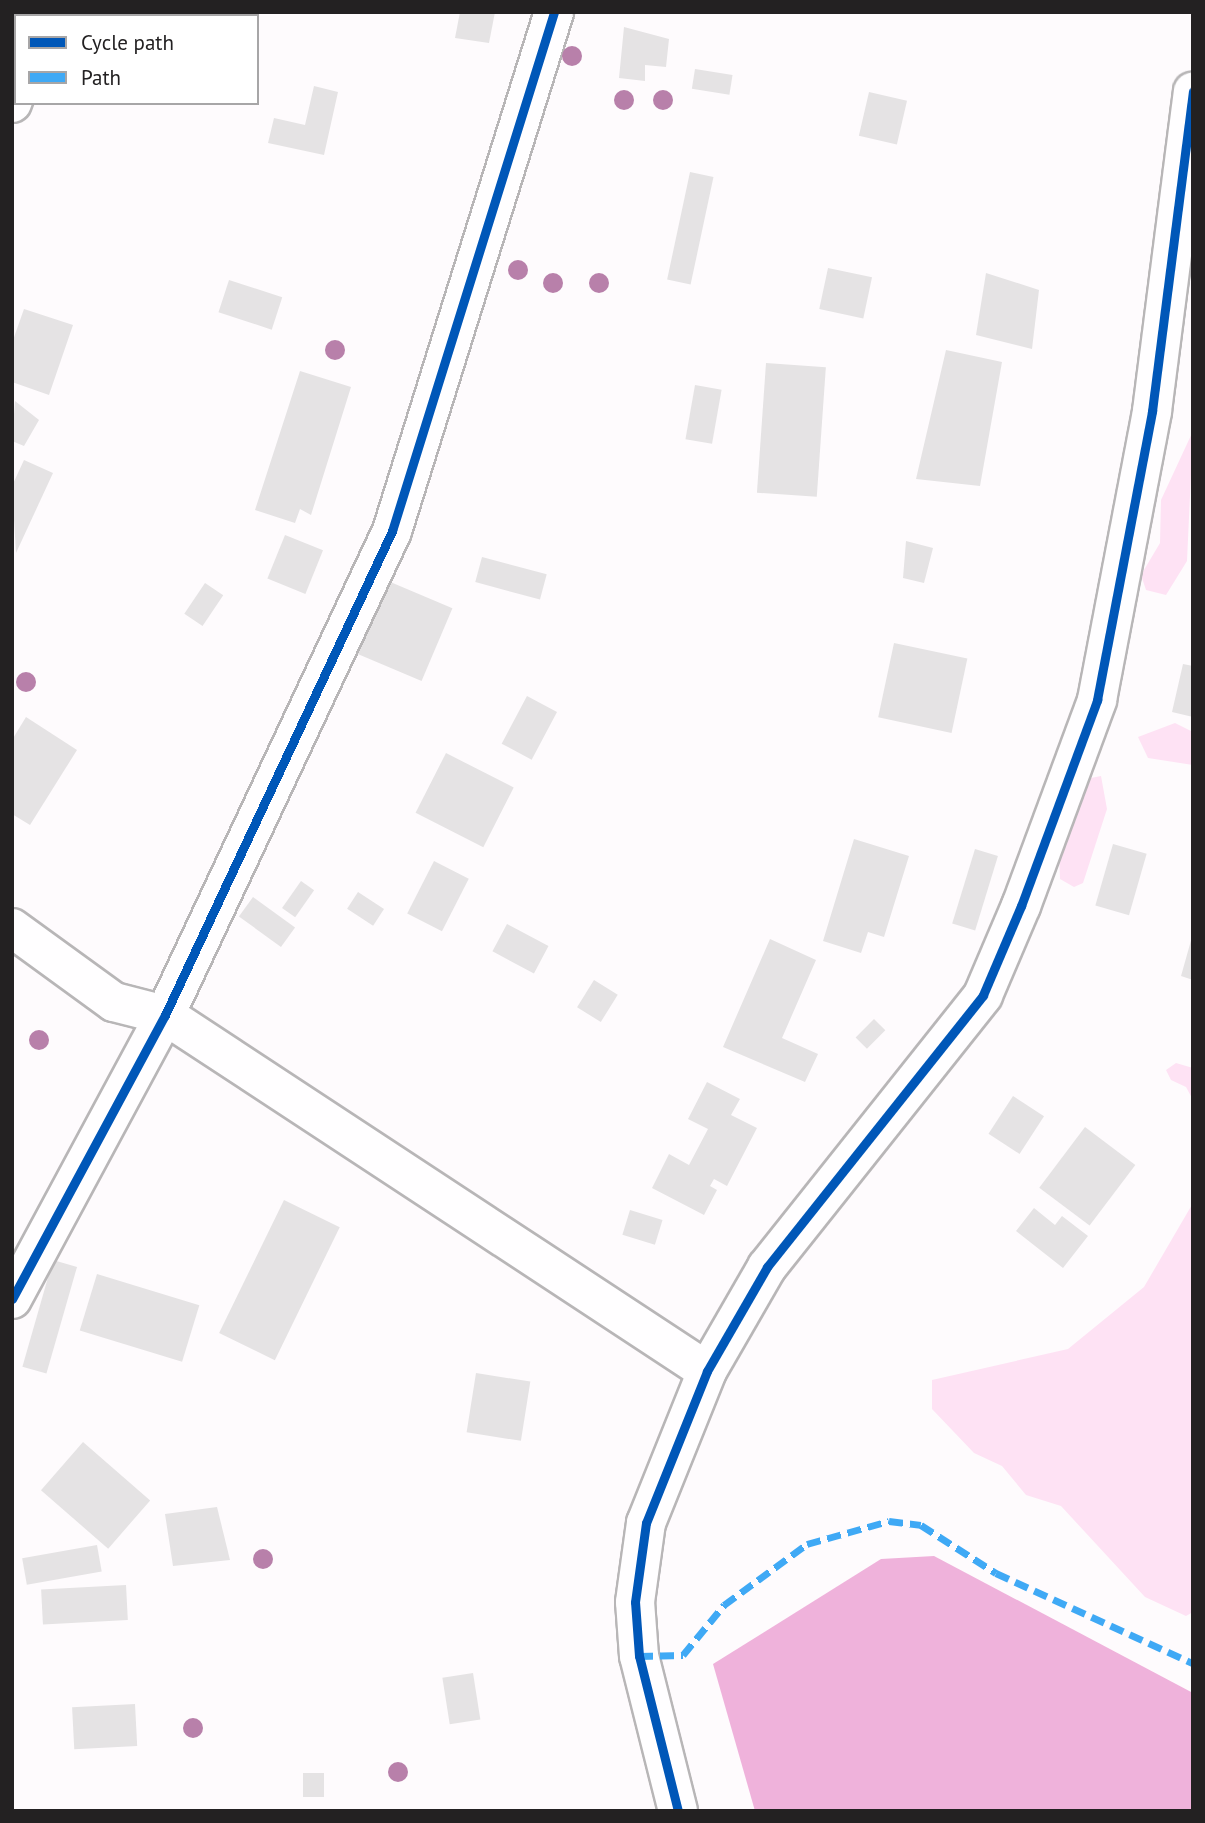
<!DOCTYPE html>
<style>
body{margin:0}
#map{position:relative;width:1205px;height:1823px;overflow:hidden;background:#fefbfd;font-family:"PT Sans",sans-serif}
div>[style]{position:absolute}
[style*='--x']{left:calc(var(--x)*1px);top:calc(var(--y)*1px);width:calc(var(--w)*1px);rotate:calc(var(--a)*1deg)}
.green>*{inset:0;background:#fee2f4}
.water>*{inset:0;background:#efb2db}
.building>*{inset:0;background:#e5e3e4;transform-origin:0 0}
.roads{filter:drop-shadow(2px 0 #b8b6b7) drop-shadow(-2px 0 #b8b6b7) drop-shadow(0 2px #b8b6b7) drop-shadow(0 -2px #b8b6b7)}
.minor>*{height:38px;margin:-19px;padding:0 19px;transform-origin:19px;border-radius:19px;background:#fffeff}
.quiet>*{height:7px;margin-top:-3.5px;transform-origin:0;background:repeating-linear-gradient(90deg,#3fa9f5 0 14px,transparent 0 21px)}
.cycleway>*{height:9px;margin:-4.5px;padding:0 4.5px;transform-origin:4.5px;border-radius:4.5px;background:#0057b8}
.trees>*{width:20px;height:20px;margin:-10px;border-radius:50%;background:#b880aa}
span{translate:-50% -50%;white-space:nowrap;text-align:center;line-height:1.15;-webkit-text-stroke:7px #fff;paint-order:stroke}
.frame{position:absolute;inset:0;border:14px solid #232122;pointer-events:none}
.legend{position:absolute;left:14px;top:14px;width:245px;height:91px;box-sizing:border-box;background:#fff;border:2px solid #a7a6a7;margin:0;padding:9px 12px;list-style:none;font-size:21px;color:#232122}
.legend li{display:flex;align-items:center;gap:14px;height:35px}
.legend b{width:35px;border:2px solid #a7a6a7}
</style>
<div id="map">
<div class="green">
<div style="clip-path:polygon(1193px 431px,1187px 561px,1166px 595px,1146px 590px,1141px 575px,1160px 543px,1161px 500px)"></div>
<div style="clip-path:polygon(1175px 723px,1193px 732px,1193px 765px,1148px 758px,1138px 737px)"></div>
<div style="clip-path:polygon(1101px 776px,1107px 809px,1083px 883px,1074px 887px,1060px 879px,1059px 852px,1091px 778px)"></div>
<div style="clip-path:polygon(1176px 1063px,1193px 1068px,1193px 1100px,1186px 1087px,1171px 1080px,1166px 1070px)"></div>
<div style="clip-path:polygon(1193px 1203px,1193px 1612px,1186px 1616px,1145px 1597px,1061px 1506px,1026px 1495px,1002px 1466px,974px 1453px,932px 1409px,932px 1380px,1068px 1349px,1144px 1287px)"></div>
</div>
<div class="water">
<div style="clip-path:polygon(934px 1556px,1193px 1693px,1193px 1811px,755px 1811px,713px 1664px,881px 1559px)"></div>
</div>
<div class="building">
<div style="clip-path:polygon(460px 12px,495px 12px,489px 43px,455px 38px)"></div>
<div style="clip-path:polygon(624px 27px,669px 39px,666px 67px,645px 65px,645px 81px,619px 78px)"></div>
<div style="left:695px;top:69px;width:38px;height:20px;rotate:9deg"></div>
<div style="clip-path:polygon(314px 86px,338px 92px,324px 155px,268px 143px,274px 118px,305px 125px)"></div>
<div style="left:869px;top:92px;width:39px;height:45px;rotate:13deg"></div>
<div style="left:690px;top:172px;width:24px;height:110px;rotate:12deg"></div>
<div style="left:828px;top:268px;width:45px;height:42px;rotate:12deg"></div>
<div style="clip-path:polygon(986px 273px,1039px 290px,1032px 349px,976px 335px)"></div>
<div style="left:229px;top:280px;width:56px;height:34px;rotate:18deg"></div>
<div style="clip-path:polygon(24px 309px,73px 325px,49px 395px,12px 382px,12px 343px)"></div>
<div style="clip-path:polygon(946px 350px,1002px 362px,980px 486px,916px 479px)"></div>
<div style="left:766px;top:363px;width:60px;height:130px;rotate:4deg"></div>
<div style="clip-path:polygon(300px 371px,351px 387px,311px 515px,300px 509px,295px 523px,255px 510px)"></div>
<div style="left:695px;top:385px;width:27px;height:55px;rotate:10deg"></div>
<div style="clip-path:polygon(15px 401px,39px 420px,24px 446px,12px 441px)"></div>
<div style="clip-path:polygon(24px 460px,53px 473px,16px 553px,12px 486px)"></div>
<div style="left:285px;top:535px;width:41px;height:47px;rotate:22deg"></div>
<div style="clip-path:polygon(906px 541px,933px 548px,924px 583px,903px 578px)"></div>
<div style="left:482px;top:557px;width:67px;height:26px;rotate:15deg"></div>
<div style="left:388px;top:581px;width:70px;height:79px;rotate:23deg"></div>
<div style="left:205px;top:583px;width:22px;height:37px;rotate:34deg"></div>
<div style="left:894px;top:643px;width:75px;height:76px;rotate:12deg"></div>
<div style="clip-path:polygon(1183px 664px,1193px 666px,1193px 717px,1172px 712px)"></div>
<div style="left:527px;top:696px;width:34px;height:54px;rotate:28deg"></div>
<div style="clip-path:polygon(26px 717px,77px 750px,30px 825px,12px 814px,12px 740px)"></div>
<div style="left:446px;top:753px;width:76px;height:67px;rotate:27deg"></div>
<div style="clip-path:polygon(854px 839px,909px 856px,884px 937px,868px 932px,861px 953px,823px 941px)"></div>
<div style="left:1113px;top:844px;width:35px;height:64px;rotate:16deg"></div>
<div style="left:975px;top:849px;width:24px;height:78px;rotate:17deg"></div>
<div style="left:434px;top:861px;width:39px;height:59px;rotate:27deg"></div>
<div style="left:301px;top:881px;width:16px;height:33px;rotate:35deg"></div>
<div style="left:358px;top:892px;width:31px;height:20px;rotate:33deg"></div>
<div style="left:253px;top:897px;width:52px;height:24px;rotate:36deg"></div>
<div style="left:507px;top:924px;width:47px;height:31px;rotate:28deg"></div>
<div style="clip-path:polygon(1192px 937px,1193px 937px,1193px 980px,1181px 976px)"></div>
<div style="clip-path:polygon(770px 939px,816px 960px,782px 1038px,818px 1054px,805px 1082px,723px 1047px)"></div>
<div style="left:594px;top:980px;width:28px;height:32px;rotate:32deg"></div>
<div style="left:874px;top:1019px;width:16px;height:26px;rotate:45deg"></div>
<div style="clip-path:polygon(707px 1082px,740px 1099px,731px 1115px,757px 1128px,727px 1186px,714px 1179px,710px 1186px,717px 1190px,704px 1215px,652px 1188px,669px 1154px,689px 1165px,708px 1129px,688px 1119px)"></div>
<div style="left:1013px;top:1096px;width:37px;height:45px;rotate:33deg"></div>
<div style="left:1085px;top:1127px;width:63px;height:76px;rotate:37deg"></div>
<div style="left:284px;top:1200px;width:62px;height:148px;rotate:26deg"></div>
<div style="clip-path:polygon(1034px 1208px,1055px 1225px,1062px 1216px,1088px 1236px,1063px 1268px,1016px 1231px)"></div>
<div style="left:630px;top:1210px;width:34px;height:26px;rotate:17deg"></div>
<div style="left:53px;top:1260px;width:25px;height:111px;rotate:16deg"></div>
<div style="left:97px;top:1274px;width:107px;height:59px;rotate:17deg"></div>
<div style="left:476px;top:1373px;width:55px;height:60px;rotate:9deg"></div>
<div style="left:83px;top:1442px;width:89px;height:64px;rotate:41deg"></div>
<div style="clip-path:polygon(217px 1507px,230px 1560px,173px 1566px,165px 1514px)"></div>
<div style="left:97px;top:1545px;width:27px;height:76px;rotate:80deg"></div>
<div style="left:126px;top:1585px;width:35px;height:85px;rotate:87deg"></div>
<div style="left:473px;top:1673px;width:47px;height:31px;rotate:81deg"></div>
<div style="left:135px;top:1704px;width:42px;height:63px;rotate:87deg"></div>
<div style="left:303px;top:1773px;width:21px;height:24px"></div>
</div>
<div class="roads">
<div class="minor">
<div style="--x:41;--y:16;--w:4;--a:-76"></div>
<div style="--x:12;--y:103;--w:12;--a:-70"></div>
<div style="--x:12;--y:928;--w:126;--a:36"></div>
<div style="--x:114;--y:1002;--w:53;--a:14.3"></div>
<div style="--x:165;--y:1015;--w:648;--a:33.3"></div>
<div style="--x:12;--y:1299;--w:323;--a:-61.7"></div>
<div style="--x:165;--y:1015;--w:535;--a:-64.87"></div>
<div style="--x:392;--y:531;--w:544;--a:-72.66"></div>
<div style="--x:678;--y:1811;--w:160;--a:-104.1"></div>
<div style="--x:639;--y:1656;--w:54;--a:-94.2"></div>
<div style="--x:635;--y:1602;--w:80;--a:-82.1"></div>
<div style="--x:646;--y:1523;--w:164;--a:-68.1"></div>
<div style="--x:707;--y:1371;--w:120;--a:-60"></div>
<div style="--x:767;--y:1267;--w:347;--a:-51.5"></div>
<div style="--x:983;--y:995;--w:97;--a:-66.9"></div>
<div style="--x:1021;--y:906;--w:220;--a:-69.7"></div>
<div style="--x:1097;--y:700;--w:294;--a:-79.2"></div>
<div style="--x:1152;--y:411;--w:322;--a:-82.7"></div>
</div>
</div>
<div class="quiet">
<div style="--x:639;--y:1656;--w:44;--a:-1.3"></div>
<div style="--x:683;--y:1655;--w:65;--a:-50.6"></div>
<div style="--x:724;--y:1605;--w:103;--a:-36.3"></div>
<div style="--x:807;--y:1544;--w:85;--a:-15.7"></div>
<div style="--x:889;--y:1521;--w:32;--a:7"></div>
<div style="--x:921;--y:1525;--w:89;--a:32.6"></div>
<div style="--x:996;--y:1573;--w:217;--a:24.6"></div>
</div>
<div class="cycleway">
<div style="--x:12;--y:1299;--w:323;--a:-61.7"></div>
<div style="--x:165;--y:1015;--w:535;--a:-64.87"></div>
<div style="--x:392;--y:531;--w:544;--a:-72.66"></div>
<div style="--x:678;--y:1811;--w:160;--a:-104.1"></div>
<div style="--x:639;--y:1656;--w:54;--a:-94.2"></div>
<div style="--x:635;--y:1602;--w:80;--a:-82.1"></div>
<div style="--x:646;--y:1523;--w:164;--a:-68.1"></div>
<div style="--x:707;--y:1371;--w:120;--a:-60"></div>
<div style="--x:767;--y:1267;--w:347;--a:-51.5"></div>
<div style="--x:983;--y:995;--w:97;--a:-66.9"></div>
<div style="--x:1021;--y:906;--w:220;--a:-69.7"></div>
<div style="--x:1097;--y:700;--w:294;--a:-79.2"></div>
<div style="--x:1152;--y:411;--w:322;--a:-82.7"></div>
</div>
<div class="trees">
<div style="left:572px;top:56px"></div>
<div style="left:624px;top:100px"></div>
<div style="left:663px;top:100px"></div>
<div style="left:518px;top:270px"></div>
<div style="left:553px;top:283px"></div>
<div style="left:599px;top:283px"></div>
<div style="left:335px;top:350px"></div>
<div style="left:26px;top:682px"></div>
<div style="left:39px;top:1040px"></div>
<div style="left:263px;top:1559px"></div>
<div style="left:193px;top:1728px"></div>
<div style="left:398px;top:1772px"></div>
</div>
<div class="frame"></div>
<ul class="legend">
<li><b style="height:9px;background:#0057b8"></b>Cycle path</li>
<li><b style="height:9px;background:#3fa9f5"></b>Path</li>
</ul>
</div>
